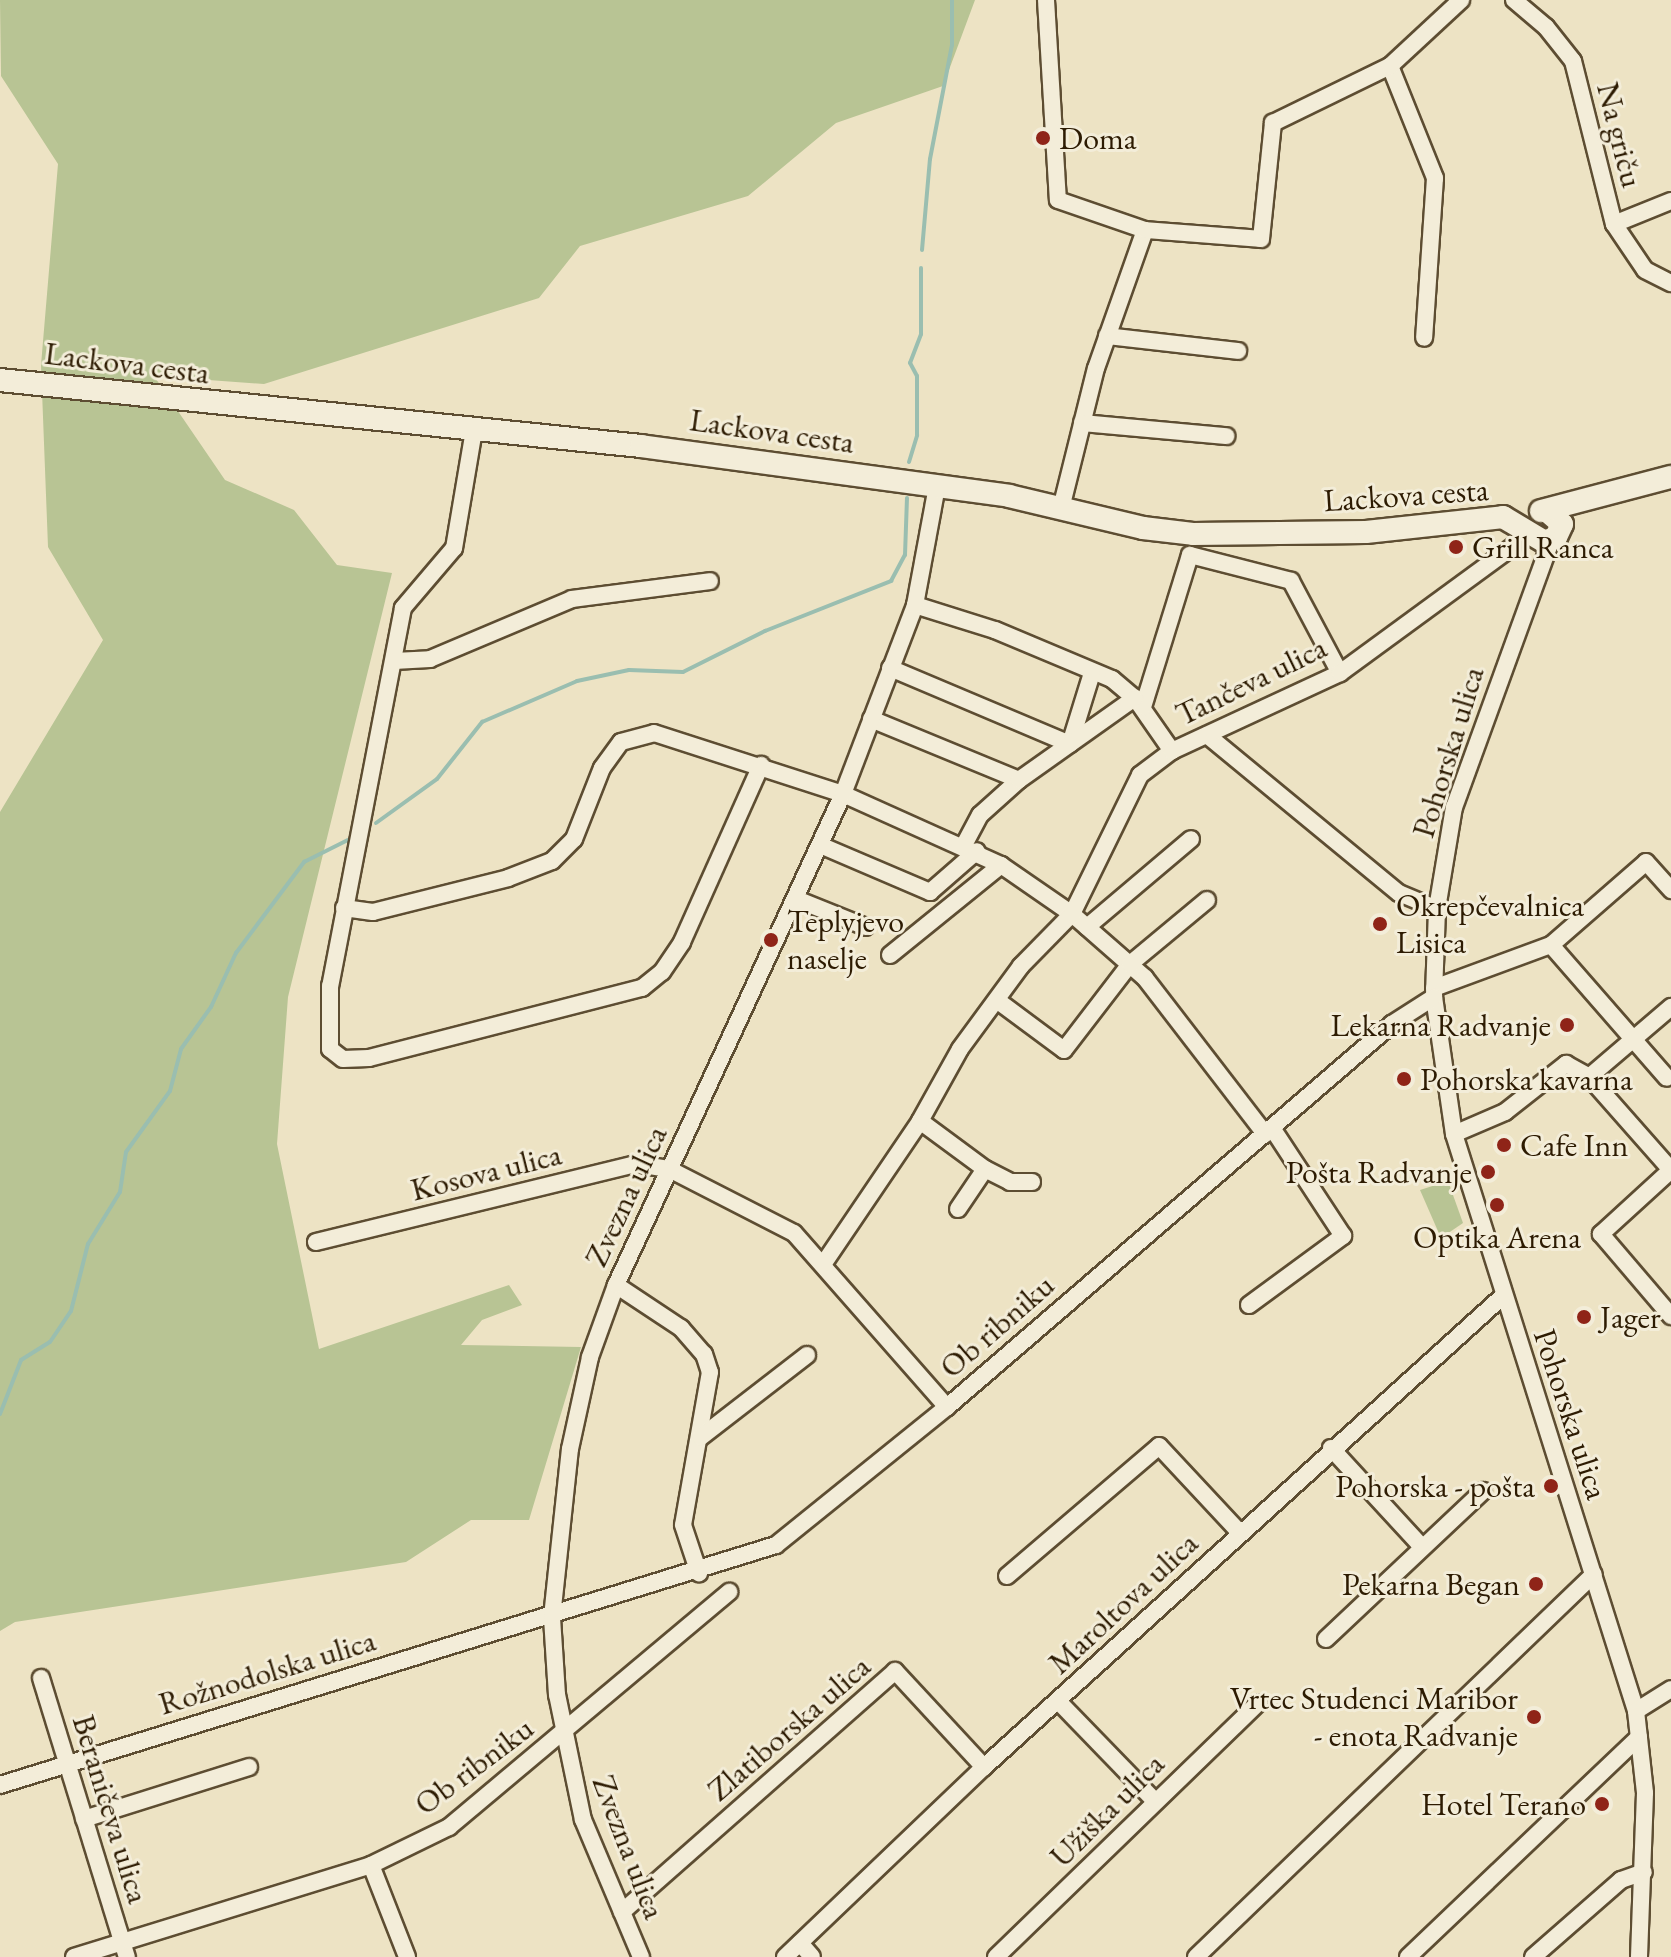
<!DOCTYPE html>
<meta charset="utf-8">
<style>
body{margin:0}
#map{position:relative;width:1671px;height:1957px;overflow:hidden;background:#ede3c4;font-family:"EB Garamond",serif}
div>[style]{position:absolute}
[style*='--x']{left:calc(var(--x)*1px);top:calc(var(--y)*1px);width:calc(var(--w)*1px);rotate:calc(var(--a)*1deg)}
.green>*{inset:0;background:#b8c494}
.stream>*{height:4px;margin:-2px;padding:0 2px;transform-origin:2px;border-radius:2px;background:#9abeb0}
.roads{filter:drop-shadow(2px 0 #5d4d32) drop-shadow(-2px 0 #5d4d32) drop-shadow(0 2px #5d4d32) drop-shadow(0 -2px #5d4d32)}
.minor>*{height:16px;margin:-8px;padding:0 8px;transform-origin:8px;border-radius:8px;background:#f3edd9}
.tertiary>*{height:22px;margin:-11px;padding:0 11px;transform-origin:11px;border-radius:11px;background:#f3edd9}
.dots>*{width:22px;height:22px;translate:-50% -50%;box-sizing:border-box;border:4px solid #f3edd9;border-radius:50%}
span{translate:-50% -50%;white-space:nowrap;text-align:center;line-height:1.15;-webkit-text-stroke:6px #f3edd9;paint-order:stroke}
.street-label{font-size:32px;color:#2d1b02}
.poi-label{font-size:32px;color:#2d1b02}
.left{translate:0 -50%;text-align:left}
.right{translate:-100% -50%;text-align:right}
</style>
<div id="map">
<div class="green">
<div style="clip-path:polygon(0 0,975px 0,943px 86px,836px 123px,748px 196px,580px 246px,539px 298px,264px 384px,154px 376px,225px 480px,294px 510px,337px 565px,392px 573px,288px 997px,277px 1144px,319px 1349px,509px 1285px,522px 1305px,482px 1320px,461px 1345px,581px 1347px,529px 1520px,471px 1520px,406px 1562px,15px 1622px,0 1631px,0 812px,103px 640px,48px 547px,41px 365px,58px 164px,1px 76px)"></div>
<div style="clip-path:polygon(1448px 1181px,1463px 1223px,1441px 1238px,1420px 1190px)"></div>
</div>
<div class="stream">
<div style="--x:922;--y:250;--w:91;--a:-85"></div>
<div style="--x:930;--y:159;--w:116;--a:-79.1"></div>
<div style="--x:952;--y:45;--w:45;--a:-90"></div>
<div style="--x:909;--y:462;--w:28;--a:-73"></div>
<div style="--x:917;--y:435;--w:59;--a:-90"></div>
<div style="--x:917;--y:376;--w:15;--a:-118"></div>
<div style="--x:910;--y:363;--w:31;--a:-69"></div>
<div style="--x:921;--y:334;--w:66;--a:-90"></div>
<div style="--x:376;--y:823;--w:75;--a:-35.8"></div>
<div style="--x:437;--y:779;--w:73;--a:-51.7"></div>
<div style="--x:482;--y:722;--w:103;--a:-23.3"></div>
<div style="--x:577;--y:681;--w:53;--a:-11.9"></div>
<div style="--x:629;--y:670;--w:54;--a:2.1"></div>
<div style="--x:683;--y:672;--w:92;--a:-26.6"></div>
<div style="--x:765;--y:631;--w:136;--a:-21.6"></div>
<div style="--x:891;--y:581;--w:30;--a:-62"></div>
<div style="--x:905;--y:555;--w:57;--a:-88"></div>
<div style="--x:0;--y:1414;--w:58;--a:-68.7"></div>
<div style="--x:21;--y:1360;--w:34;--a:-32"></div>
<div style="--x:50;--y:1342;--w:37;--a:-56"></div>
<div style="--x:71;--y:1311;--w:69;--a:-75.8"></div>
<div style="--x:88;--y:1244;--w:61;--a:-58.4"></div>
<div style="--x:120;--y:1192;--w:40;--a:-81.5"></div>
<div style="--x:126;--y:1152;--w:75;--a:-54.2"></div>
<div style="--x:170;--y:1091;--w:43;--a:-75.3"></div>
<div style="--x:181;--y:1049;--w:52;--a:-54.5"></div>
<div style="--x:211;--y:1007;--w:60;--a:-65.2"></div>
<div style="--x:236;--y:953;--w:114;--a:-53.2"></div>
<div style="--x:304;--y:862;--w:49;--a:-26.6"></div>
</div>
<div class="roads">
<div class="minor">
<div style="--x:1046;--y:0;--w:200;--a:86.6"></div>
<div style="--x:1058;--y:200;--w:92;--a:19"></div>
<div style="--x:1145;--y:230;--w:146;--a:109.5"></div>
<div style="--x:1096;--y:368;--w:144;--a:104"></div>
<div style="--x:1514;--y:0;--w:42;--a:40.2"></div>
<div style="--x:1546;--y:27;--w:43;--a:51.5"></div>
<div style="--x:1573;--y:61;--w:168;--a:75.9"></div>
<div style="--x:1614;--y:224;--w:55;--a:56"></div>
<div style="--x:1645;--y:270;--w:29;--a:27"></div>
<div style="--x:1390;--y:66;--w:121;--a:68.1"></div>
<div style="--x:1435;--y:178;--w:160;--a:93.9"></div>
<div style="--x:1614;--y:224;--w:61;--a:-22"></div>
<div style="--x:1145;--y:230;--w:116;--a:4.4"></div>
<div style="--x:1261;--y:239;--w:117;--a:-84.1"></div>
<div style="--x:1273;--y:123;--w:130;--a:-26"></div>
<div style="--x:1390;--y:66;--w:97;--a:-42.9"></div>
<div style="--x:1107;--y:336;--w:132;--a:6.5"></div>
<div style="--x:1082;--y:423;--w:145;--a:5.2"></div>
<div style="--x:474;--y:430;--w:120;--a:99.6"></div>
<div style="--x:454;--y:548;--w:79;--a:130.4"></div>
<div style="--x:403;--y:608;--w:385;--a:100.9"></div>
<div style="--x:330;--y:986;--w:63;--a:90"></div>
<div style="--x:330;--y:1049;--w:16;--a:38"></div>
<div style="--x:343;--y:1059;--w:26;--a:-2"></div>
<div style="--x:369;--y:1058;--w:282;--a:-14.4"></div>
<div style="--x:642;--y:988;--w:26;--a:-39"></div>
<div style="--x:662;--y:972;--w:36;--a:-56"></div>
<div style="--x:682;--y:942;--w:194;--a:-65.9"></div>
<div style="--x:1551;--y:541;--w:283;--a:110"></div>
<div style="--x:1454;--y:807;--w:103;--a:99.5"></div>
<div style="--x:1437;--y:909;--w:88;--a:92"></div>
<div style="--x:1434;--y:997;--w:138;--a:81.7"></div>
<div style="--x:1454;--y:1134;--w:605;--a:72.49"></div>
<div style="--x:1636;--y:1711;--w:82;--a:83.7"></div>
<div style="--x:1645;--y:1793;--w:164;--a:92.1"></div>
<div style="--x:915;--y:605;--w:84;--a:17.4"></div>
<div style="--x:995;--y:630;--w:127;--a:22.7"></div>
<div style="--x:1112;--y:679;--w:30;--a:40"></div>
<div style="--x:1135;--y:698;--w:65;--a:55.1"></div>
<div style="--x:394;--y:661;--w:36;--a:-3"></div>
<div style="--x:430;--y:659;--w:154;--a:-22.9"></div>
<div style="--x:572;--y:599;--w:139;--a:-7.4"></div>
<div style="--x:890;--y:668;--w:195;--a:22.9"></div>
<div style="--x:1070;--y:744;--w:74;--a:-72.8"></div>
<div style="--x:1143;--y:707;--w:159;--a:-72.8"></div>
<div style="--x:1190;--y:555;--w:104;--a:14.4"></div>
<div style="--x:1291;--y:581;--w:104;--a:62"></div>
<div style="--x:871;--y:719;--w:160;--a:22.4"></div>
<div style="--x:1207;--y:735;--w:249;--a:39.5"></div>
<div style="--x:1399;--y:893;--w:41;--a:22.8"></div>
<div style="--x:820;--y:845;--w:120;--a:23.1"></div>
<div style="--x:930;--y:892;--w:62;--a:-41.1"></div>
<div style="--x:964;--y:845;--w:34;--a:-62"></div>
<div style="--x:980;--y:815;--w:52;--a:-41.9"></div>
<div style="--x:1019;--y:780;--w:142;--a:-35.3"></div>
<div style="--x:796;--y:899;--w:75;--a:21.8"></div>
<div style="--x:344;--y:908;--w:29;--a:8"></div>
<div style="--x:373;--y:912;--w:139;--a:-14.1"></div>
<div style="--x:508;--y:878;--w:47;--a:-21.1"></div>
<div style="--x:552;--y:861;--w:31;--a:-45"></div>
<div style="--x:574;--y:839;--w:76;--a:-68.5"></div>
<div style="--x:602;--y:768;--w:32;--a:-54"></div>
<div style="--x:621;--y:742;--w:34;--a:-15"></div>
<div style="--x:654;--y:733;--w:199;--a:17.9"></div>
<div style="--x:843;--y:794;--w:173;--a:24.2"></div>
<div style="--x:1001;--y:865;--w:86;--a:34.6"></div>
<div style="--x:1072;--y:914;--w:97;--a:41.2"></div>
<div style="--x:1145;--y:978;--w:197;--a:52.4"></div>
<div style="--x:1087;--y:927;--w:136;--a:-40.2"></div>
<div style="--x:1551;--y:945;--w:176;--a:48.9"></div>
<div style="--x:890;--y:955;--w:143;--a:-39"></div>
<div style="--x:1434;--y:988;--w:125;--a:-20.2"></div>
<div style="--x:1551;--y:945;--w:126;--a:-41.1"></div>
<div style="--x:1646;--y:862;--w:38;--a:48"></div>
<div style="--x:998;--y:1001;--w:82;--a:36.6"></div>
<div style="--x:1064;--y:1050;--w:108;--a:-52.5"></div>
<div style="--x:1130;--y:964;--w:100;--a:-39.7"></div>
<div style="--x:1589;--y:1077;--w:108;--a:-40.5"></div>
<div style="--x:920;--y:1121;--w:81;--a:36.4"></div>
<div style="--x:985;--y:1169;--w:28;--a:27"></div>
<div style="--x:1010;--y:1182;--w:22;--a:0"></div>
<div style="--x:1454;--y:1134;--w:56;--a:-23.3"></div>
<div style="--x:1505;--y:1112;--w:78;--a:-38.2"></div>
<div style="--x:1566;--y:1064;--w:26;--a:29"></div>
<div style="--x:1589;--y:1077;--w:124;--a:48.6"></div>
<div style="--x:1671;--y:1170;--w:95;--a:137.6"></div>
<div style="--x:1601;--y:1234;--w:108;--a:49.5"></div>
<div style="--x:958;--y:1209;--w:48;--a:-56"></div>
<div style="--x:316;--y:1242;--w:330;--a:-13.7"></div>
<div style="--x:637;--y:1164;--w:32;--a:9"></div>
<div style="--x:669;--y:1169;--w:140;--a:27.1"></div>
<div style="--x:794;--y:1233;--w:232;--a:48.7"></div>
<div style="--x:824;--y:1263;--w:171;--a:-55.9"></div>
<div style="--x:920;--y:1121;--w:82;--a:-60.9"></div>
<div style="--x:960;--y:1049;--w:103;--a:-53.7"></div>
<div style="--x:1021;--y:966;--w:73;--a:-45.6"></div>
<div style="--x:1072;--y:914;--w:155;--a:-63.9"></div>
<div style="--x:1140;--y:775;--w:40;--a:-37"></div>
<div style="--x:1172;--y:751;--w:185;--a:-24.9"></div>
<div style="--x:1340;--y:673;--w:213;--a:-36.2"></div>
<div style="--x:616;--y:1285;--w:78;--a:33.5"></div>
<div style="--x:681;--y:1328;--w:35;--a:49"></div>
<div style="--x:704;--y:1354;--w:19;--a:72"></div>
<div style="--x:710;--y:1372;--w:155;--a:100"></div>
<div style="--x:683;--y:1525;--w:51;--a:71.6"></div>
<div style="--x:1249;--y:1305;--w:117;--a:-36.3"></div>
<div style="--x:1343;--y:1236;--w:129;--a:-123.3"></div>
<div style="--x:701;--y:1437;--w:134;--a:-37.7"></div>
<div style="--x:1331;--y:1448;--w:133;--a:47.4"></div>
<div style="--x:1007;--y:1576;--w:200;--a:-40.5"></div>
<div style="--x:1159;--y:1446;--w:119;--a:47"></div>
<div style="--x:1326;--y:1639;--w:216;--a:-43.3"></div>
<div style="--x:41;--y:1678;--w:292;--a:72.9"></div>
<div style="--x:1058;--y:1701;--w:138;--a:45.9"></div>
<div style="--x:1636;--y:1711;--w:41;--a:-32.2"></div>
<div style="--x:0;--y:1785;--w:812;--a:-17.19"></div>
<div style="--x:776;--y:1545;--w:220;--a:-38.9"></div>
<div style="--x:947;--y:1407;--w:587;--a:-40.72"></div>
<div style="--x:1392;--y:1024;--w:50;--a:-32.7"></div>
<div style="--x:84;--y:1819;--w:173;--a:-17.5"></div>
<div style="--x:371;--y:1865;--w:99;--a:68.6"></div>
<div style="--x:622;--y:1912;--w:364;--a:-41.4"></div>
<div style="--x:895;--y:1671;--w:131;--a:47.2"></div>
<div style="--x:800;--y:1943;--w:18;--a:49"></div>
<div style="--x:74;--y:1957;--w:311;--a:-17.2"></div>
<div style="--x:371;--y:1865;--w:87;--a:-26"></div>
<div style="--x:449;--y:1827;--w:366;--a:-40"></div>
<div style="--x:641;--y:1957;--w:149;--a:-112.9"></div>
<div style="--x:583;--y:1820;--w:128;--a:-101.7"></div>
<div style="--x:557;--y:1695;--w:78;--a:-93.7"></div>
<div style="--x:552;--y:1617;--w:169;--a:-83.9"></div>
<div style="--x:570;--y:1449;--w:94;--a:-77.7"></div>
<div style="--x:590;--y:1357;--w:77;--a:-70.1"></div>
<div style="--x:616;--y:1285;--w:541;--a:-65.19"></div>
<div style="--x:843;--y:794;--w:202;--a:-69.1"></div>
<div style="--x:915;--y:605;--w:121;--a:-79.5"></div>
<div style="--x:785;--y:1957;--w:275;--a:-43.7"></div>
<div style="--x:984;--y:1767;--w:702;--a:-42.23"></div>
<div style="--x:996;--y:1957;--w:365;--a:-44.1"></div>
<div style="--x:1196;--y:1957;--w:552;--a:-43.9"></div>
<div style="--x:1408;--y:1957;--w:319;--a:-43.6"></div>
<div style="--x:1533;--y:1957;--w:117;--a:-41.2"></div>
<div style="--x:1621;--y:1880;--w:24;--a:-19"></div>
</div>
<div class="tertiary">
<div style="--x:0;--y:380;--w:644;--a:5.88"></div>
<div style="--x:641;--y:446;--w:371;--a:7.7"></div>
<div style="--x:1009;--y:496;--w:138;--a:13.4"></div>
<div style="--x:1143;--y:528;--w:50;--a:6.8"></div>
<div style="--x:1193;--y:534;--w:173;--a:-0.7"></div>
<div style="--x:1366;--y:532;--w:138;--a:-6.2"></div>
<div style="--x:1503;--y:517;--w:49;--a:30.8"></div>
<div style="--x:1545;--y:542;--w:12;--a:-24"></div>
<div style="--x:1556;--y:537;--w:14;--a:-65"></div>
<div style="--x:1562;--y:524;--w:20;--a:-139"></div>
<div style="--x:1541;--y:511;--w:134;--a:-14.7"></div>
</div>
</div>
<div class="dots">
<div style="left:1043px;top:138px;background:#8f2418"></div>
<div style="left:1456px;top:547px;background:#8f2418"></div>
<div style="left:1380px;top:924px;background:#8f2418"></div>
<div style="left:771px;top:940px;background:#8f2418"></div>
<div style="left:1567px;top:1025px;background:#8f2418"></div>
<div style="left:1404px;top:1079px;background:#8f2418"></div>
<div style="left:1504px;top:1145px;background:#8f2418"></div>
<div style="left:1488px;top:1172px;background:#8f2418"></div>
<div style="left:1497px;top:1205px;background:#8f2418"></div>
<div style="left:1584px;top:1317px;background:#8f2418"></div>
<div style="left:1551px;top:1486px;background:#8f2418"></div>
<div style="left:1536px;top:1584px;background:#8f2418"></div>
<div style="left:1534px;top:1717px;background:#8f2418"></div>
<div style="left:1602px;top:1804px;background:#8f2418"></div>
</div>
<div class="street-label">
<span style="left:1620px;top:135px;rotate:76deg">Na griču</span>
<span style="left:127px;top:363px;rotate:7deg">Lackova cesta</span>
<span style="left:772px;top:431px;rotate:8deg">Lackova cesta</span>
<span style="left:1406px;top:495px;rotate:-4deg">Lackova cesta</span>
<span style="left:1251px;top:681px;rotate:-26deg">Tančeva ulica</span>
<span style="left:1448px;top:752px;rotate:-73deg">Pohorska ulica</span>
<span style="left:486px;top:1172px;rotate:-14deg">Kosova ulica</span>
<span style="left:626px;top:1196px;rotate:-65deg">Zvezna ulica</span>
<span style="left:997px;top:1326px;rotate:-41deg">Ob ribniku</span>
<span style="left:1571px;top:1414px;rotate:72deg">Pohorska ulica</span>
<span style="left:1123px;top:1603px;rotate:-43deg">Maroltova ulica</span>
<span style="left:267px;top:1672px;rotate:-17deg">Rožnodolska ulica</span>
<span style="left:789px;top:1728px;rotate:-41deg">Zlatiborska ulica</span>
<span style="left:474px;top:1766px;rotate:-37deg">Ob ribniku</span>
<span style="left:111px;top:1809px;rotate:73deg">Beraničeva ulica</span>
<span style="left:1107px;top:1810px;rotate:-45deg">Užiška ulica</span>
<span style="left:629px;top:1847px;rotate:69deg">Zvezna ulica</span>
</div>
<div class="poi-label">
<span class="left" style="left:1059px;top:138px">Doma</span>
<span class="left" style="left:1472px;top:547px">Grill Ranca</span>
<span class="left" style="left:1396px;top:924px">Okrepčevalnica<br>Lisica</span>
<span class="left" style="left:787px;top:940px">Teplyjevo<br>naselje</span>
<span class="right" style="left:1551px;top:1025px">Lekarna Radvanje</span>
<span class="left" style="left:1420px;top:1079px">Pohorska kavarna</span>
<span class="left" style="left:1520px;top:1145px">Cafe Inn</span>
<span class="right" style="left:1472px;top:1172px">Pošta Radvanje</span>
<span style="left:1497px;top:1237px">Optika Arena</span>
<span class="left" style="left:1600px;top:1317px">Jager</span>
<span class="right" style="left:1535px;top:1486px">Pohorska - pošta</span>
<span class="right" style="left:1520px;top:1584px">Pekarna Began</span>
<span class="right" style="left:1518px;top:1717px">Vrtec Studenci Maribor<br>- enota Radvanje</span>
<span class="right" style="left:1586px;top:1804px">Hotel Terano</span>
</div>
</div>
